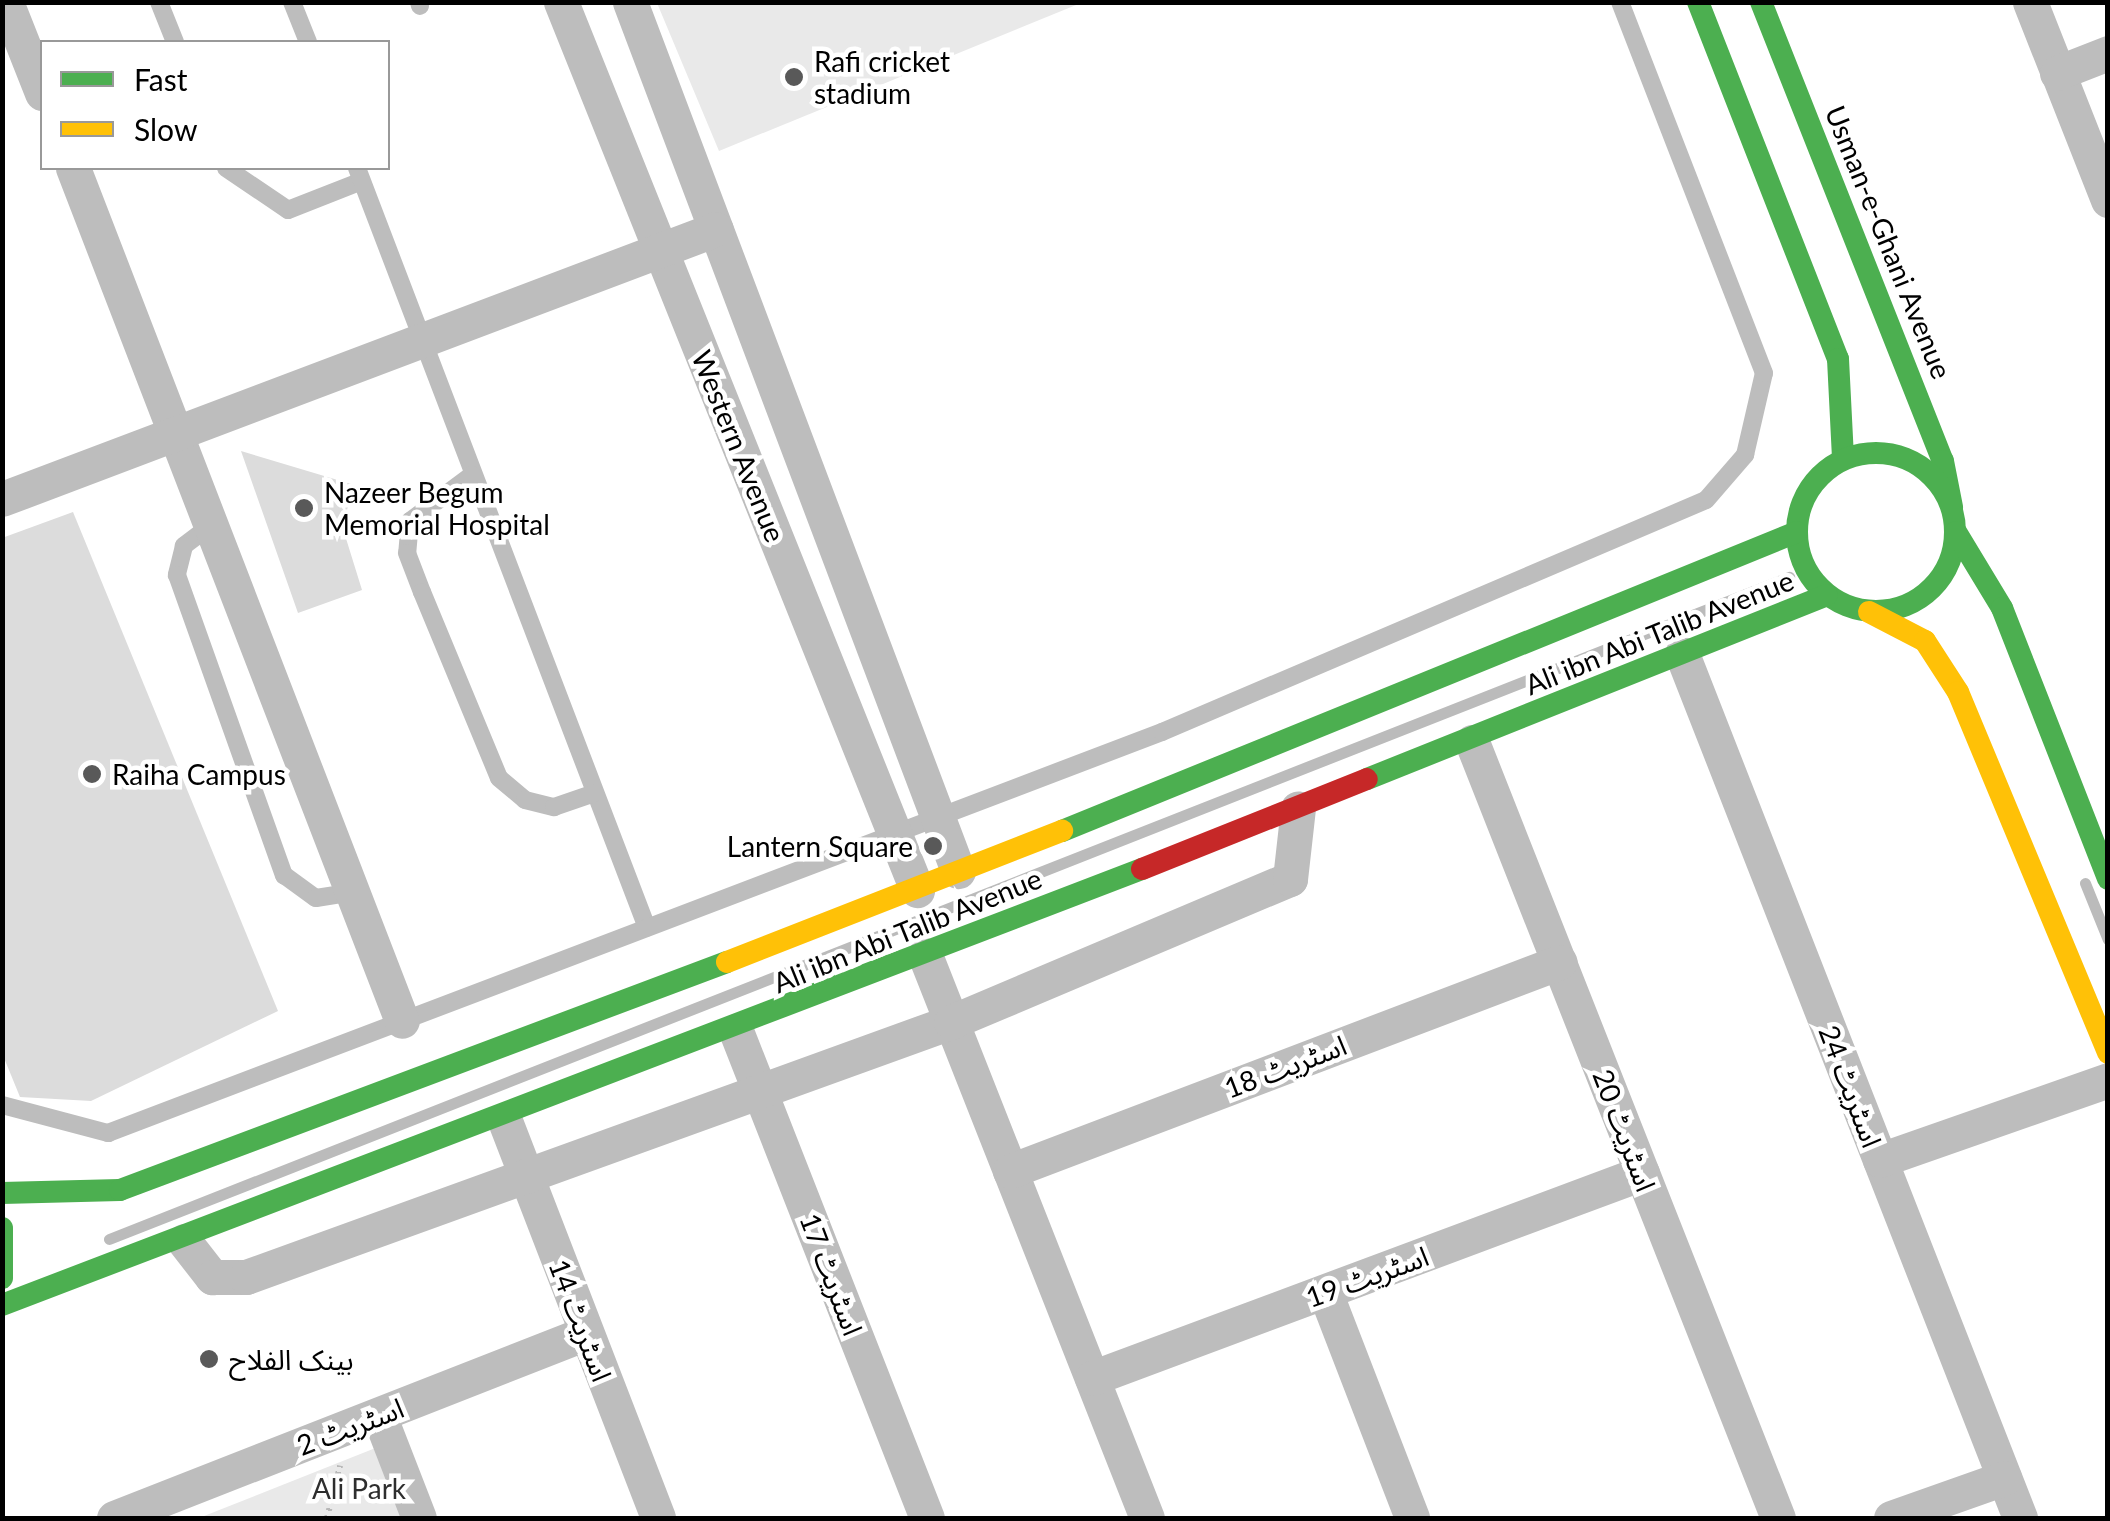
<!DOCTYPE html>
<meta charset="utf-8">
<style>
body{margin:0}
#map{position:relative;width:2110px;height:1521px;overflow:hidden;background:#fff;font-family:Lato,"Noto Sans Arabic",sans-serif}
div>[style]{position:absolute}
[style*='--x']{left:calc(var(--x)*1px);top:calc(var(--y)*1px);width:calc(var(--w)*1px);rotate:calc(var(--a)*1deg)}
.green>*{inset:0;background:#e9e9e9}
.stream>*{height:11px;margin:-5.5px;padding:0 5.5px;transform-origin:5.5px;border-radius:5.5px;background:#bbb}
.building>*{inset:0;background:#dcdcdc}
.path>*{height:6px;margin-top:-3px;transform-origin:0;background:repeating-linear-gradient(90deg,#b8b8b8 0 2.5px,transparent 0 7.5px)}
.lane>*{height:18px;margin:-9px;padding:0 9px;transform-origin:9px;border-radius:9px;background:#bdbdbd}
.street>*{height:35px;margin:-17.5px;padding:0 17.5px;transform-origin:17.5px;border-radius:17.5px;background:#bdbdbd}
.fast>*{height:22px;margin:-11px;padding:0 11px;transform-origin:11px;border-radius:11px;background:#4caf50}
.fast>.ring{margin:-11px;padding:0;box-sizing:content-box;background:none;border:22px solid #4caf50;border-radius:50%}
.slow>*{height:22px;margin:-11px;padding:0 11px;transform-origin:11px;border-radius:11px;background:#ffc107}
.jam>*{height:22px;margin:-11px;padding:0 11px;transform-origin:11px;border-radius:11px;background:#c62828}
.dots>*{width:28px;height:28px;translate:-50% -50%;box-sizing:border-box;border:5px solid #fff;border-radius:50%}
span{translate:-50% -50%;white-space:nowrap;text-align:center;line-height:1.15;-webkit-text-stroke:9px #fff;paint-order:stroke}
.poi-label{font-size:28px;color:#000}
.left{translate:0 -50%;text-align:left}
.right{translate:-100% -50%;text-align:right}
.street-label{font-size:28px;color:#000}
.park-label{font-size:28px;color:#2e2e2e}
.frame{position:absolute;inset:0;border:5px solid #000;pointer-events:none}
.legend{position:absolute;left:40px;top:40px;width:350px;height:130px;box-sizing:border-box;background:#fff;border:2px solid #999;margin:0;padding:12px 18px;list-style:none;font-size:30px;color:#000}
.legend li{display:flex;align-items:center;gap:20px;height:50px}
.legend b{width:50px;border:2px solid #999}
</style>
<div id="map">
<div class="green">
<div style="clip-path:polygon(657px 3px,1081px 3px,719px 151px)"></div>
<div style="clip-path:polygon(378px 1447px,406px 1518px,199px 1518px)"></div>
</div>
<div class="stream">
<div style="--x:2085;--y:883;--w:61;--a:68"></div>
<div style="--x:109;--y:1239;--w:1806;--a:-21.51"></div>
</div>
<div class="building">
<div style="clip-path:polygon(241px 451px,351px 484px,344px 532px,362px 590px,298px 613px)"></div>
<div style="clip-path:polygon(73px 512px,278px 1011px,91px 1101px,20px 1097px,2px 1053px,2px 538px)"></div>
</div>
<div class="path">
<div style="--x:327;--y:1518;--w:54;--a:-76"></div>
</div>
<div class="lane">
<div style="--x:159;--y:2;--w:43;--a:68.2"></div>
<div style="--x:292;--y:2;--w:43;--a:68.2"></div>
<div style="--x:419;--y:2;--w:4;--a:76"></div>
<div style="--x:226;--y:168;--w:75;--a:34.1"></div>
<div style="--x:288;--y:210;--w:79;--a:-21.4"></div>
<div style="--x:357;--y:168;--w:813;--a:69.11"></div>
<div style="--x:472;--y:475;--w:77;--a:143.4"></div>
<div style="--x:410;--y:521;--w:32;--a:95"></div>
<div style="--x:407;--y:553;--w:42;--a:69"></div>
<div style="--x:422;--y:592;--w:201;--a:67.5"></div>
<div style="--x:499;--y:778;--w:34;--a:40"></div>
<div style="--x:525;--y:800;--w:30;--a:14"></div>
<div style="--x:554;--y:807;--w:43;--a:-18.9"></div>
<div style="--x:214;--y:523;--w:38;--a:143"></div>
<div style="--x:184;--y:546;--w:30;--a:104"></div>
<div style="--x:177;--y:575;--w:319;--a:70.4"></div>
<div style="--x:284;--y:875;--w:39;--a:36"></div>
<div style="--x:316;--y:898;--w:38;--a:-9"></div>
<div style="--x:2;--y:1105;--w:110;--a:14.8"></div>
<div style="--x:108;--y:1133;--w:1128;--a:-20.83"></div>
<div style="--x:1162;--y:732;--w:591;--a:-23.1"></div>
<div style="--x:1706;--y:500;--w:60;--a:-49.1"></div>
<div style="--x:1745;--y:455;--w:84;--a:-77"></div>
<div style="--x:1764;--y:373;--w:398;--a:-111.2"></div>
</div>
<div class="street">
<div style="--x:6;--y:2;--w:98;--a:68.4"></div>
<div style="--x:561;--y:2;--w:957;--a:68.15"></div>
<div style="--x:630;--y:2;--w:929;--a:69.32"></div>
<div style="--x:2030;--y:2;--w:213;--a:68.5"></div>
<div style="--x:2057;--y:73;--w:55;--a:-21.4"></div>
<div style="--x:73;--y:168;--w:914;--a:68.91"></div>
<div style="--x:2;--y:499;--w:763;--a:-20.71"></div>
<div style="--x:1682;--y:654;--w:928;--a:68.63"></div>
<div style="--x:1472;--y:742;--w:834;--a:68.48"></div>
<div style="--x:925;--y:955;--w:605;--a:68.48"></div>
<div style="--x:736;--y:1031;--w:523;--a:68.59"></div>
<div style="--x:505;--y:1121;--w:425;--a:68.9"></div>
<div style="--x:1880;--y:1160;--w:242;--a:-19.3"></div>
<div style="--x:1010;--y:1171;--w:588;--a:-20.81"></div>
<div style="--x:184;--y:1241;--w:46;--a:52.1"></div>
<div style="--x:212;--y:1277;--w:34;--a:0"></div>
<div style="--x:246;--y:1277;--w:750;--a:-19.89"></div>
<div style="--x:951;--y:1022;--w:368;--a:-22.9"></div>
<div style="--x:1290;--y:879;--w:71;--a:-83.6"></div>
<div style="--x:1325;--y:1292;--w:242;--a:68.9"></div>
<div style="--x:1092;--y:1378;--w:587;--a:-20.44"></div>
<div style="--x:379;--y:1415;--w:110;--a:68.8"></div>
<div style="--x:114;--y:1518;--w:507;--a:-21.4"></div>
<div style="--x:1891;--y:1518;--w:120;--a:-19.5"></div>
</div>
<div class="fast">
<div style="--x:1698;--y:2;--w:383;--a:68.6"></div>
<div style="--x:1838;--y:359;--w:100;--a:87.1"></div>
<div style="--x:1761;--y:2;--w:494;--a:68.4"></div>
<div style="--x:1943;--y:461;--w:47;--a:78.9"></div>
<div class="ring" style="left:1797px;top:453px;width:136px;height:136px"></div>
<div style="--x:1956;--y:532;--w:89;--a:58.8"></div>
<div style="--x:2002;--y:608;--w:291;--a:68.6"></div>
<div style="--x:1367;--y:779;--w:495;--a:-21.8"></div>
<div style="--x:1062;--y:831;--w:793;--a:-22.14"></div>
<div style="--x:2;--y:1193;--w:118;--a:-1.5"></div>
<div style="--x:120;--y:1190;--w:648;--a:-20.59"></div>
<div style="--x:2;--y:1228;--w:50;--a:90"></div>
<div style="--x:2;--y:1305;--w:1221;--a:-20.93"></div>
</div>
<div class="slow">
<div style="--x:1869;--y:612;--w:63;--a:27.4"></div>
<div style="--x:1925;--y:641;--w:61;--a:57.1"></div>
<div style="--x:1958;--y:692;--w:391;--a:67.4"></div>
<div style="--x:727;--y:962;--w:360;--a:-21.4"></div>
</div>
<div class="jam">
<div style="--x:1142;--y:869;--w:242;--a:-21.8"></div>
</div>
<div class="dots">
<div style="left:794px;top:77px;background:#595959"></div>
<div style="left:304px;top:508px;background:#595959"></div>
<div style="left:92px;top:774px;background:#595959"></div>
<div style="left:933px;top:846px;background:#595959"></div>
<div style="left:209px;top:1359px;background:#595959"></div>
</div>
<div class="poi-label">
<span class="left" style="left:814px;top:77px">Rafi cricket<br>stadium</span>
<span class="left" style="left:324px;top:508px">Nazeer Begum<br>Memorial Hospital</span>
<span class="left" style="left:112px;top:774px">Raiha Campus</span>
<span class="right" style="left:913px;top:846px">Lantern Square</span>
<span class="left" style="left:229px;top:1359px">بینک الفلاح</span>
</div>
<div class="street-label">
<span style="left:1889px;top:242px;rotate:68deg">Usman-e-Ghani Avenue</span>
<span style="left:739px;top:446px;rotate:68deg">Western Avenue</span>
<span style="left:1659px;top:632px;rotate:-22deg">Ali ibn Abi Talib Avenue</span>
<span style="left:907px;top:930px;rotate:-22deg">Ali ibn Abi Talib Avenue</span>
<span style="left:1285px;top:1066px;rotate:-21deg">اسٹریٹ 18</span>
<span style="left:1851px;top:1086px;rotate:69deg">اسٹریٹ 24</span>
<span style="left:1625px;top:1130px;rotate:69deg">اسٹریٹ 20</span>
<span style="left:832px;top:1274px;rotate:69deg">اسٹریٹ 17</span>
<span style="left:1367px;top:1276px;rotate:-20deg">اسٹریٹ 19</span>
<span style="left:581px;top:1320px;rotate:69deg">اسٹریٹ 14</span>
<span style="left:350px;top:1426px;rotate:-21deg">اسٹریٹ 2</span>
</div>
<div class="park-label">
<span style="left:359px;top:1488px">Ali Park</span>
</div>
<div class="frame"></div>
<ul class="legend">
<li><b style="height:12px;background:#4caf50"></b>Fast</li>
<li><b style="height:12px;background:#ffc107"></b>Slow</li>
</ul>
</div>
